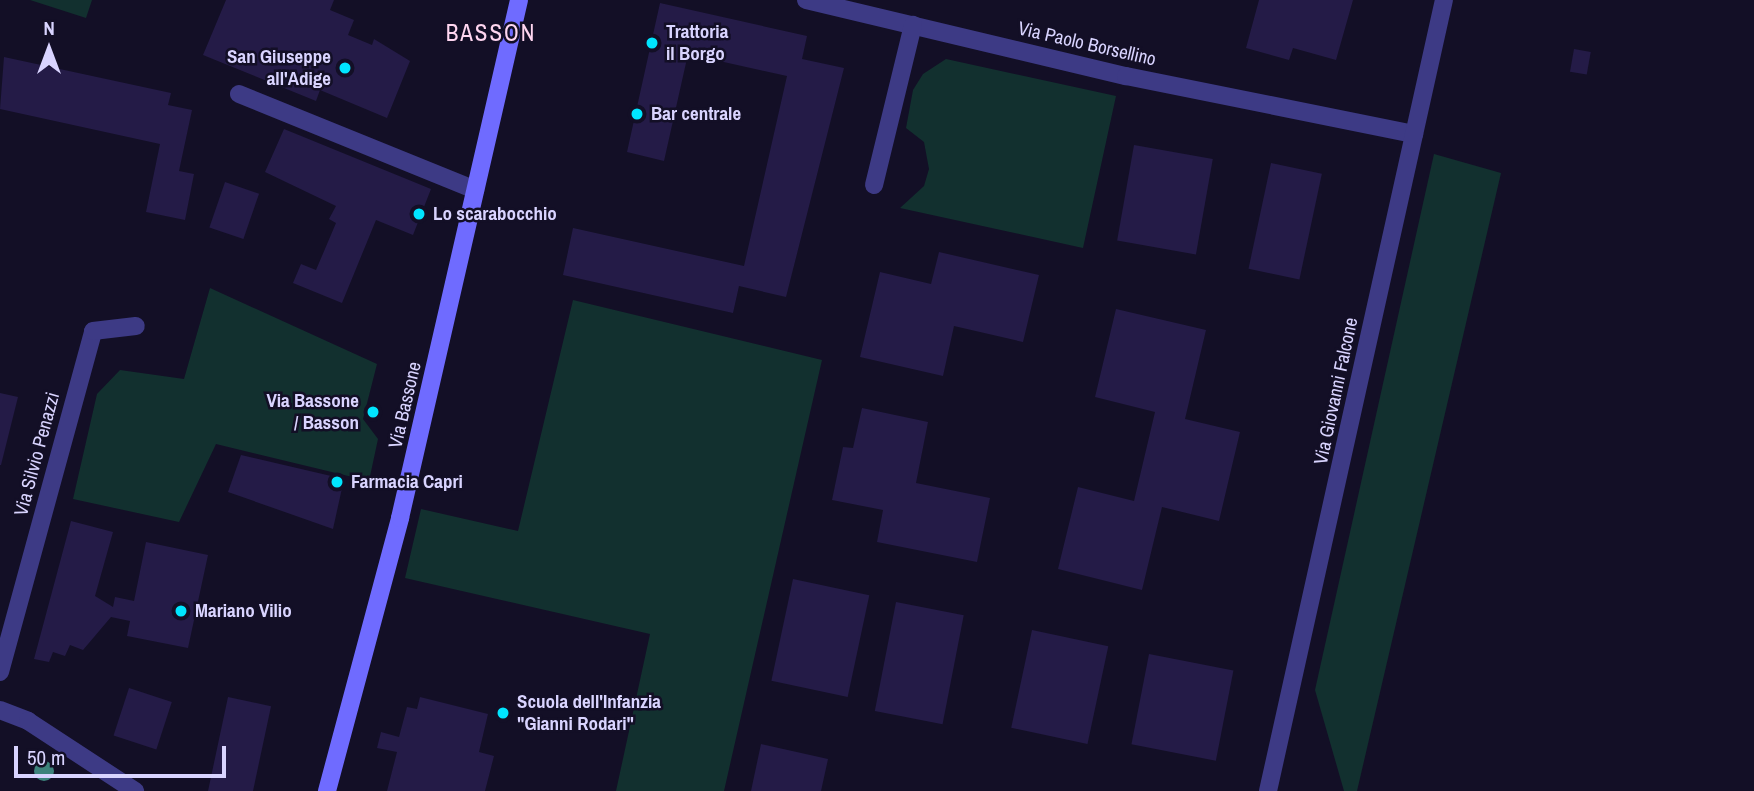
<!DOCTYPE html>
<style>
body{margin:0}
#map{position:relative;width:1754px;height:791px;overflow:hidden;background:#130f26;font-family:"Archivo Narrow",sans-serif}
div>[style]{position:absolute}
[style*='--x']{left:calc(var(--x)*1px);top:calc(var(--y)*1px);width:calc(var(--w)*1px);rotate:calc(var(--a)*1deg)}
.green>*{inset:0;background:#12302f}
.building>*{inset:0;background:#241b47;transform-origin:0 0}
.street>*{height:18px;margin:-9px;padding:0 9px;transform-origin:9px;border-radius:9px;background:#3d3a85}
.secondary>*{height:18px;margin:-9px;padding:0 9px;transform-origin:9px;border-radius:9px;background:#6f6bff}
.trees>*{width:20px;height:20px;margin:-10px;border-radius:50%;background:#3d827b}
.dots>*{width:19px;height:19px;translate:-50% -50%;box-sizing:border-box;border:4px solid #130f26;border-radius:50%}
span{translate:-50% -50%;white-space:nowrap;text-align:center;line-height:1.15;-webkit-text-stroke:5px #130f26;paint-order:stroke}
.poi-label{font-size:19px;color:#d9d4ff;font-weight:700}
.left{translate:0 -50%;text-align:left}
.right{translate:-100% -50%;text-align:right}
.street-label{font-size:19px;color:#d9d4ff}
.quarter-label{font-size:23px;color:#ffd6f0;letter-spacing:2px}
.north{position:absolute;left:14px;top:14px;width:70px;height:70px;-webkit-text-stroke:5px #130f26;paint-order:stroke;rotate:0deg;font-size:19px;font-weight:700;line-height:28px;text-align:center;color:#d9d4ff}
.north::after{content:'';display:block;margin:auto;width:24px;height:32px;background:#d9d4ff;clip-path:polygon(50% 0,100% 100%,50% 72%,0 100%)}
.scale{position:absolute;left:14px;top:746px;width:212px;height:32px;box-sizing:border-box;border:4px solid #d9d4ff;border-top:0;padding-left:9px;font-size:21px;line-height:24px;white-space:nowrap;color:#d9d4ff;-webkit-text-stroke:5px #130f26;paint-order:stroke}
</style>
<div id="map">
<div class="green">
<div style="clip-path:polygon(30px 0,92px 0,86px 18px)"></div>
<div style="clip-path:polygon(946px 59px,1116px 96px,1083px 248px,900px 208px,924px 186px,929px 169px,924px 142px,906px 128px,913px 90px,923px 74px)"></div>
<div style="clip-path:polygon(1434px 154px,1501px 173px,1357px 791px,1344px 791px,1315px 690px)"></div>
<div style="clip-path:polygon(210px 288px,377px 364px,363px 419px,378px 439px,369px 481px,216px 444px,179px 522px,73px 499px,97px 394px,120px 370px,184px 379px)"></div>
<div style="clip-path:polygon(573px 300px,822px 360px,724px 791px,616px 791px,650px 634px,405px 578px,421px 509px,518px 531px)"></div>
</div>
<div class="building">
<div style="clip-path:polygon(226px 0,334px 0,330px 10px,354px 20px,348px 35px,372px 45px,374px 39px,410px 61px,387px 118px,320px 90px,316px 101px,203px 55px)"></div>
<div style="clip-path:polygon(1259px 0,1353px 0,1336px 60px,1293px 48px,1289px 60px,1246px 48px)"></div>
<div style="clip-path:polygon(660px 3px,807px 36px,802px 59px,844px 68px,786px 297px,739px 286px,733px 313px,563px 275px,573px 228px,744px 266px,787px 76px,688px 54px,664px 161px,627px 152px)"></div>
<div style="left:1574px;top:49px;width:17px;height:23px;rotate:10deg"></div>
<div style="clip-path:polygon(4px 57px,171px 93px,168px 105px,192px 110px,179px 171px,194px 174px,185px 220px,146px 212px,160px 144px,0 109px)"></div>
<div style="clip-path:polygon(284px 129px,431px 189px,413px 235px,376px 220px,342px 303px,293px 283px,301px 264px,316px 270px,336px 223px,329px 219px,336px 206px,265px 172px)"></div>
<div style="left:1134px;top:145px;width:80px;height:97px;rotate:10deg"></div>
<div style="left:1271px;top:163px;width:52px;height:108px;rotate:12deg"></div>
<div style="left:225px;top:182px;width:36px;height:48px;rotate:19deg"></div>
<div style="clip-path:polygon(939px 252px,1039px 275px,1023px 342px,954px 326px,943px 376px,860px 357px,880px 272px,931px 284px)"></div>
<div style="clip-path:polygon(1116px 309px,1206px 330px,1185px 419px,1240px 432px,1219px 521px,1162px 507px,1142px 590px,1058px 569px,1078px 487px,1134px 501px,1155px 412px,1095px 397px)"></div>
<div style="clip-path:polygon(0 393px,18px 397px,1px 465px,0 465px)"></div>
<div style="clip-path:polygon(862px 408px,928px 422px,916px 483px,990px 498px,977px 562px,877px 542px,883px 510px,832px 500px,843px 447px,853px 448px)"></div>
<div style="clip-path:polygon(241px 455px,344px 479px,333px 529px,228px 492px)"></div>
<div style="clip-path:polygon(71px 521px,113px 532px,95px 596px,113px 607px,115px 597px,134px 601px,146px 542px,208px 555px,188px 648px,127px 636px,130px 621px,111px 617px,83px 650px,70px 645px,65px 656px,53px 652px,49px 662px,34px 659px)"></div>
<div style="left:793px;top:579px;width:78px;height:104px;rotate:12deg"></div>
<div style="left:896px;top:602px;width:69px;height:111px;rotate:11deg"></div>
<div style="left:1032px;top:630px;width:78px;height:100px;rotate:12deg"></div>
<div style="left:1149px;top:654px;width:86px;height:92px;rotate:11deg"></div>
<div style="left:129px;top:688px;width:45px;height:50px;rotate:18deg"></div>
<div style="left:228px;top:697px;width:44px;height:96px;rotate:12deg"></div>
<div style="clip-path:polygon(420px 697px,488px 714px,479px 752px,494px 756px,485px 791px,387px 791px,397px 752px,377px 748px,381px 732px,399px 737px,407px 707px,417px 709px)"></div>
<div style="clip-path:polygon(761px 744px,828px 759px,821px 791px,751px 791px)"></div>
</div>
<div class="street">
<div style="--x:806;--y:0;--w:329;--a:13.4"></div>
<div style="--x:1126;--y:76;--w:294;--a:11.4"></div>
<div style="--x:239;--y:94;--w:255;--a:22.1"></div>
<div style="--x:874;--y:185;--w:165;--a:-76.3"></div>
<div style="--x:0;--y:672;--w:353;--a:-74.7"></div>
<div style="--x:93;--y:331;--w:43;--a:-6.6"></div>
<div style="--x:0;--y:710;--w:30;--a:21"></div>
<div style="--x:28;--y:721;--w:128;--a:33.2"></div>
<div style="--x:1268;--y:791;--w:810;--a:-77.46"></div>
</div>
<div class="secondary">
<div style="--x:327;--y:791;--w:283;--a:-75"></div>
<div style="--x:400;--y:518;--w:531;--a:-77.06"></div>
</div>
<div class="trees">
<div style="left:44px;top:771px"></div>
</div>
<div class="dots">
<div style="left:652px;top:43px;background:#00e5ff"></div>
<div style="left:345px;top:68px;background:#00e5ff"></div>
<div style="left:637px;top:114px;background:#00e5ff"></div>
<div style="left:419px;top:214px;background:#00e5ff"></div>
<div style="left:373px;top:412px;background:#00e5ff"></div>
<div style="left:337px;top:482px;background:#00e5ff"></div>
<div style="left:181px;top:611px;background:#00e5ff"></div>
<div style="left:503px;top:713px;background:#00e5ff"></div>
</div>
<div class="poi-label">
<span class="left" style="left:666px;top:43px">Trattoria<br>il Borgo</span>
<span class="right" style="left:331px;top:68px">San Giuseppe<br>all'Adige</span>
<span class="left" style="left:651px;top:114px">Bar centrale</span>
<span class="left" style="left:433px;top:214px">Lo scarabocchio</span>
<span class="right" style="left:359px;top:412px">Via Bassone<br>/ Basson</span>
<span class="left" style="left:351px;top:482px">Farmacia Capri</span>
<span class="left" style="left:195px;top:611px">Mariano Vilio</span>
<span class="left" style="left:517px;top:713px">Scuola dell'Infanzia<br>"Gianni Rodari"</span>
</div>
<div class="street-label">
<span style="left:1087px;top:44px;rotate:13deg">Via Paolo Borsellino</span>
<span style="left:1336px;top:391px;rotate:-78deg">Via Giovanni Falcone</span>
<span style="left:405px;top:405px;rotate:-77deg">Via Bassone</span>
<span style="left:37px;top:454px;rotate:-75deg">Via Silvio Penazzi</span>
</div>
<div class="quarter-label">
<span style="left:491px;top:33px">BASSON</span>
</div>
<div class="north">N</div>
<div class="scale">50 m</div>
</div>
